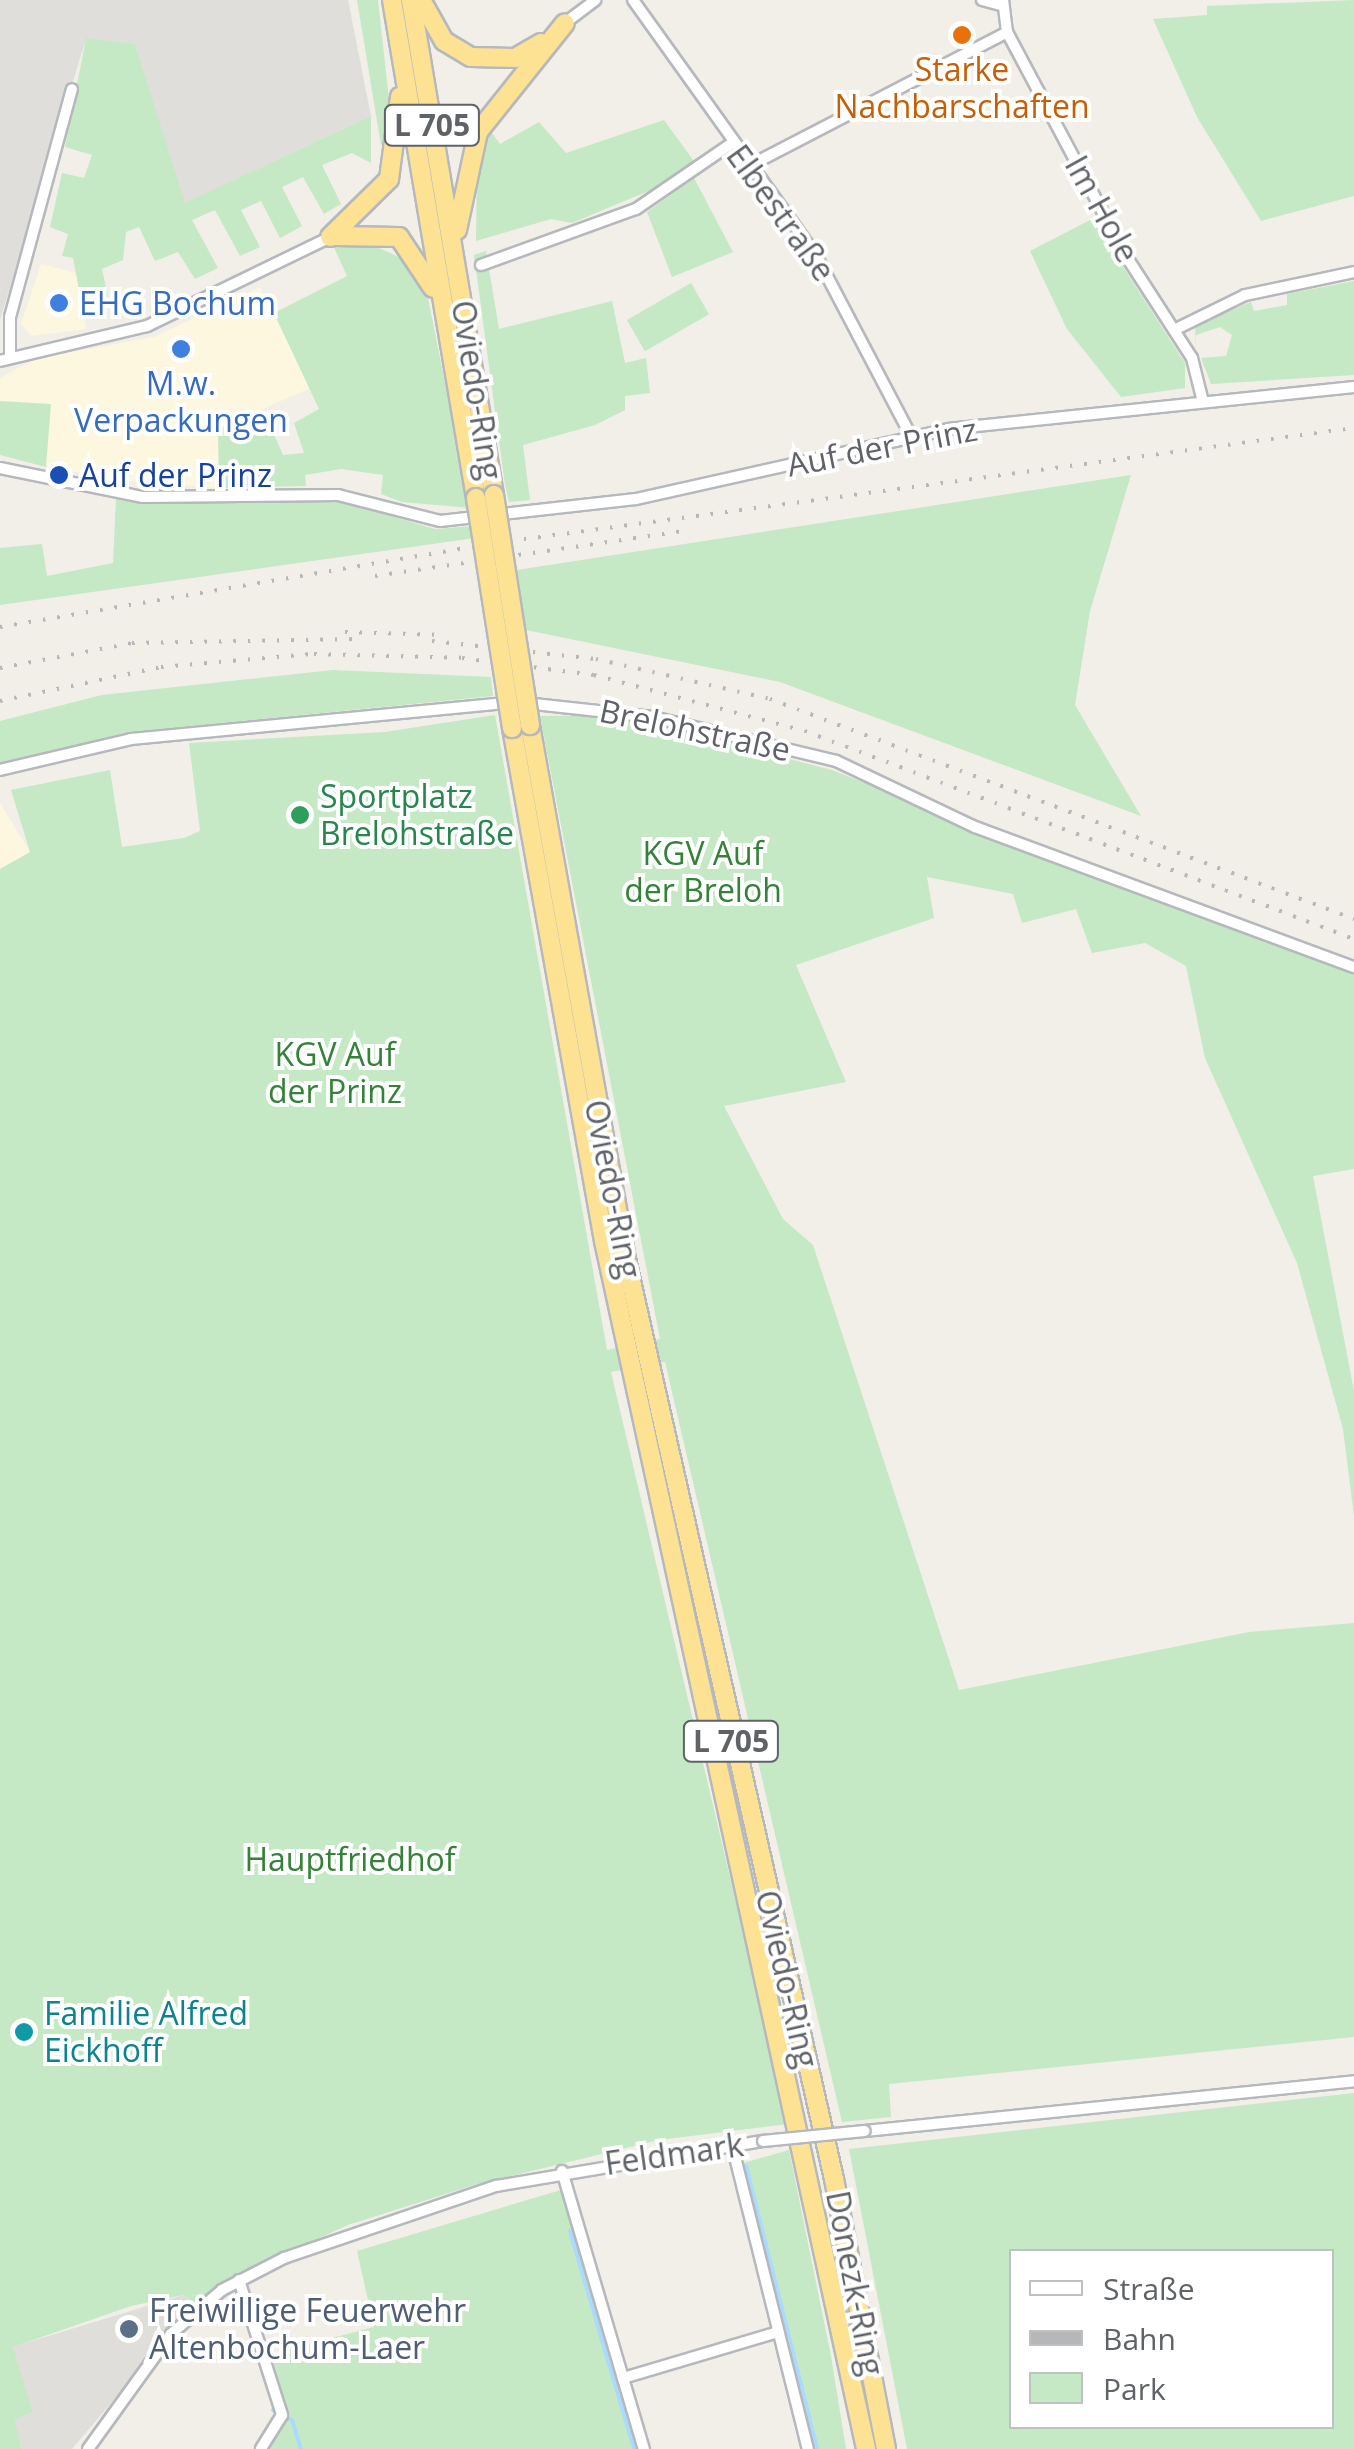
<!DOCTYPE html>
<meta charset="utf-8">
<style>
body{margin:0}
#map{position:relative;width:1354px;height:2449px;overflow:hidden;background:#f1efe8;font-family:"Open Sans",sans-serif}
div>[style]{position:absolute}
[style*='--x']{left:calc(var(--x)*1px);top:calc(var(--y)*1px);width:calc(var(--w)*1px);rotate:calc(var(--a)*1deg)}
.commercial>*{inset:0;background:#fef7e0}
.industrial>*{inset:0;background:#e0deda}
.green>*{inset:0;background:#c5e8c5;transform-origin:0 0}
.stream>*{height:4px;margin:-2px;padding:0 2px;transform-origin:2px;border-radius:2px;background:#aadaff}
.roads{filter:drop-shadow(2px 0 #b5b8bc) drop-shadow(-2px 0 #b5b8bc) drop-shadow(0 2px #b5b8bc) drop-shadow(0 -2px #b5b8bc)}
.street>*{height:10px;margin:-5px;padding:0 5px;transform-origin:5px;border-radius:5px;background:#fff}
.highway>*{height:18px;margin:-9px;padding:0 9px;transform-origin:9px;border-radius:9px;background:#fde293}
.rail>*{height:4px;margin-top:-2px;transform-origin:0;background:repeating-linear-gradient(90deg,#b6b7b8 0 2.5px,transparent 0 14.5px)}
.bridges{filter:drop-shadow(2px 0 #b5b8bc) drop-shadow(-2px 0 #b5b8bc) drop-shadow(0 2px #b5b8bc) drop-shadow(0 -2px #b5b8bc)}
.street-bridge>*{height:10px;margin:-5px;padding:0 5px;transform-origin:5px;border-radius:5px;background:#fff}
.highway-bridge>*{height:18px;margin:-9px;padding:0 9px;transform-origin:9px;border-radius:9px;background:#fde293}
.dots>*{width:28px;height:28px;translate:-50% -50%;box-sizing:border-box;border:5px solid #fff;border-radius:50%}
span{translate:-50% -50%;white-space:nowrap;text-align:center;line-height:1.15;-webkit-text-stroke:8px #fff;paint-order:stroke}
.shield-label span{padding:2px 8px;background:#fff;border:2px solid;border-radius:8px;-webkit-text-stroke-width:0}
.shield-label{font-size:30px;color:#5f6368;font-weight:700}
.food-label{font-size:32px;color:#c56008}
.street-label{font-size:32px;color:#5f6368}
.shop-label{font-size:32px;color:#366cbe}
.left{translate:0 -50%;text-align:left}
.transit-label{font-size:32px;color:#164399}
.leisure-label{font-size:32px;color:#27864d}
.park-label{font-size:32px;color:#348238}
.culture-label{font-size:32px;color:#0d838f}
.service-label{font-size:32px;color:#4e5e75}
.legend{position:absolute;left:1009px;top:2249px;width:325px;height:180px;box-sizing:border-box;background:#fff;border:2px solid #bfc1c3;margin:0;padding:12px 18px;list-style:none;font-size:30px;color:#5f6368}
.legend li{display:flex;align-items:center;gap:20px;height:50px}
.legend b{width:50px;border:2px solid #bfc1c3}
</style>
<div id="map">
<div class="commercial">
<div style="clip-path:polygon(41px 264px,76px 273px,86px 329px,31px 336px,21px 324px)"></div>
<div style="clip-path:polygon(260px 287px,310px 388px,218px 429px,219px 488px,107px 479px,0 455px,0 378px,35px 359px,154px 337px)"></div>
<div style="clip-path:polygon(0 803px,30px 852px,0 869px)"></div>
</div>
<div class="industrial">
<div style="clip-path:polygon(0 0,348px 0,371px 116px,184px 204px,135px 44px,86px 39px,0 320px)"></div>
<div style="clip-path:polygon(183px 2295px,196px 2303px,72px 2449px,22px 2449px,13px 2419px,33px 2413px,12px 2347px)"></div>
</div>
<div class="green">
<div style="clip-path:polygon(357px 0,378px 0,394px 145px,381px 145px)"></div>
<div style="clip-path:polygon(1354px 0,1354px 196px,1261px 221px,1197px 117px,1153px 19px,1207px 15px,1207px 6px)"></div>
<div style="clip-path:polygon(86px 38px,135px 44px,185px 203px,371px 116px,371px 163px,352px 153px,322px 165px,341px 204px,324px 214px,303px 177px,282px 187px,302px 226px,280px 238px,261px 201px,241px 210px,260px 247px,240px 256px,215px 210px,192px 220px,218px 268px,195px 279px,178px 252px,155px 261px,139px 227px,126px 232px,123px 260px,102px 269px,108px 297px,81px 300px,73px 258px,62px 256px,68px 234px,50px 227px,62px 173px,84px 178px,92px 155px,65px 147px)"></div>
<div style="clip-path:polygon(664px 120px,696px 164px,663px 185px,572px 223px,551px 219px,476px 241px,477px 162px,489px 129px,500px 144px,539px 122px,566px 153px)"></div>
<div style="clip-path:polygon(694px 178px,733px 252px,672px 277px,647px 212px)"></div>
<div style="clip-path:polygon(1092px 219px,1185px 363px,1185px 388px,1121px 397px,1067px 329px,1030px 251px)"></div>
<div style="clip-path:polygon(368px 243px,403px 259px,427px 293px,470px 508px,402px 502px,381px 494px,383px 475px,341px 469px,305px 475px,306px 486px,219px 488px,218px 430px,247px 414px,257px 435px,272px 430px,283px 455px,304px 453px,294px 423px,319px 409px,274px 313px,347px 276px,333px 245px)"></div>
<div style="clip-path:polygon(486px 251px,499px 329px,612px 301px,625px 363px,646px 358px,650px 393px,625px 396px,625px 410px,595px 425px,523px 445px,530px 500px,509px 502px,505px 485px,474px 255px)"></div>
<div style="clip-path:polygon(1354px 281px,1354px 375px,1211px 384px,1201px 358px,1226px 356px,1232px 335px,1220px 327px,1196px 335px,1196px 349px,1195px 325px,1251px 302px,1254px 311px,1287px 305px,1287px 294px)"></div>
<div style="left:691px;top:283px;width:36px;height:74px;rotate:60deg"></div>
<div style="clip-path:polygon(0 401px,51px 404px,46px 467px,0 455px)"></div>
<div style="clip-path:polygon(1131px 475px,1090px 611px,1075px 705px,1141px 816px,780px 682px,526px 630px,517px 570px)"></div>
<div style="clip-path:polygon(116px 499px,344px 502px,435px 529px,473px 526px,475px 538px,0 605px,0 548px,42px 544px,47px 576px,113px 563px)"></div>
<div style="clip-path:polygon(333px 670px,491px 677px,493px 696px,129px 732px,0 764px,0 721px,102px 695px)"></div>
<div style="clip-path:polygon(495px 715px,607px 1350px,660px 1339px,540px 716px,617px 715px,832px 770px,1354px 974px,1354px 1169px,1313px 1176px,1354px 1391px,1354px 1516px,1343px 1429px,1297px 1263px,1205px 1058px,1186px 966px,1145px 943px,1092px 953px,1076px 909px,1022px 923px,1013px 894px,927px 877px,934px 918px,796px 965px,846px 1082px,724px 1106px,783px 1219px,813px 1245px,959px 1690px,1249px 1632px,1354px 1623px,1354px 2037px,889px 2084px,891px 2117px,842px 2122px,665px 1362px,611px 1372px,788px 2124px,659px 2140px,474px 2185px,348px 2225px,218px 2284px,196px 2303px,183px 2295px,131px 2306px,13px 2347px,33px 2413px,14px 2419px,22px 2449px,0 2449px,0 869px,30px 852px,11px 790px,110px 770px,122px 847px,184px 838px,200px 831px,189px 743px,385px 732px)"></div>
<div style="clip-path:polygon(evenodd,1354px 2093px,1354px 2449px,907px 2449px,849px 2149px,1354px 2093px,1012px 2252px,1332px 2252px,1332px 2426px,1012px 2426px,1012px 2252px)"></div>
<div style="clip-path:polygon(789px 2150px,831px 2356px,846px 2449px,815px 2449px,743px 2163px)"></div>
<div style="clip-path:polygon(561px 2190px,637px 2449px,270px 2449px,289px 2417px,271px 2354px,374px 2327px,357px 2251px)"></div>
</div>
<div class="stream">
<div style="--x:746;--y:2166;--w:292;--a:75.9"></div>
<div style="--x:570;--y:2231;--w:227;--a:73.6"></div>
<div style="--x:273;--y:2410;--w:21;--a:28"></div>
<div style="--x:292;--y:2420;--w:30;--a:73"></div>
</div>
<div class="roads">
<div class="street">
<div style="--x:633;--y:0;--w:316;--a:54.4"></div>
<div style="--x:817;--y:257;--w:202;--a:62.3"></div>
<div style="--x:982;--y:0;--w:20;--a:15"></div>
<div style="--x:565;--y:23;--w:38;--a:-37"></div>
<div style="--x:1007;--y:32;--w:254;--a:62"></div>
<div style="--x:1126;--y:256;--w:121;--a:57.1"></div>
<div style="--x:1192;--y:358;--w:45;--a:76"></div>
<div style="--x:749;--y:166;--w:291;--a:-27.4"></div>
<div style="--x:1007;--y:32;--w:32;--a:-97"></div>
<div style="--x:481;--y:265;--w:165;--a:-19.9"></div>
<div style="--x:636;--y:209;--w:115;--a:-34.4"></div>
<div style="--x:1174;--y:330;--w:79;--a:-26.2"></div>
<div style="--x:1245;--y:295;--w:111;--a:-11.9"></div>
<div style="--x:10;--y:355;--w:38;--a:-90"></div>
<div style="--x:10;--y:317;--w:236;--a:-74.8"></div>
<div style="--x:0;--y:361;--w:151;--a:-13.4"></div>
<div style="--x:147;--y:326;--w:203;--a:-25.9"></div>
<div style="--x:0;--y:468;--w:146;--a:11.5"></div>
<div style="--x:143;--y:497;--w:195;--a:-0.6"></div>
<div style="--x:338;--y:495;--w:105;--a:14.3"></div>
<div style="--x:440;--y:521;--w:197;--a:-6.4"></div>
<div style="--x:636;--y:499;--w:320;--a:-12.6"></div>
<div style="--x:948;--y:429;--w:408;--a:-5.9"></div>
<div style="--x:525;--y:703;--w:129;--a:6.2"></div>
<div style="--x:653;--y:717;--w:188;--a:13.5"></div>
<div style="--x:836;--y:761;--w:154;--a:25.4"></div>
<div style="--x:975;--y:827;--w:404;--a:20.3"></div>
<div style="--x:0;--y:770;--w:135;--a:-13.3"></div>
<div style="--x:131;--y:739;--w:379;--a:-5.5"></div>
<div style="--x:865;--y:2131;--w:492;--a:-5.8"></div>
<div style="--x:732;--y:2145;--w:313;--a:76"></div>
<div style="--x:562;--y:2171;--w:290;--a:73.6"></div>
<div style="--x:239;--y:2280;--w:142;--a:72.3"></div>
<div style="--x:282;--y:2415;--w:40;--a:122"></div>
<div style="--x:623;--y:2378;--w:162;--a:-16.5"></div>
<div style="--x:88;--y:2449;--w:142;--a:-54.2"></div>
<div style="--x:171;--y:2334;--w:67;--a:-40.8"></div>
<div style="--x:222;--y:2290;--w:70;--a:-27.3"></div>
<div style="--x:284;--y:2258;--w:224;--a:-18.8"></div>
<div style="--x:496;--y:2186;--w:271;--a:-9.6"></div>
</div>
<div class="highway">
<div style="--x:392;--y:0;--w:505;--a:80.43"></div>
<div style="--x:411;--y:0;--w:502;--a:80.48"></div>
<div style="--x:421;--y:0;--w:47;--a:60.7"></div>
<div style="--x:444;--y:41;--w:31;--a:31"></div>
<div style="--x:471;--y:57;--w:44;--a:1.3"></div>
<div style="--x:515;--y:58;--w:30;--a:-30"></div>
<div style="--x:457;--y:230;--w:100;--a:-77.9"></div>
<div style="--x:478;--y:132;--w:139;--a:-51.4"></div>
<div style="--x:335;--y:236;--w:64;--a:0.9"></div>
<div style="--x:399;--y:237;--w:61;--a:56.3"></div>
<div style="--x:330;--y:237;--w:83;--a:-44.5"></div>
<div style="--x:389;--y:179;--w:83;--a:-82.4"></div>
<div style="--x:530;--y:725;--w:543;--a:79.81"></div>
<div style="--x:626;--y:1259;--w:943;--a:77.26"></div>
<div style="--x:834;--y:2179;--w:275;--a:79.1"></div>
<div style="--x:512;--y:728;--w:521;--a:79.83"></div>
<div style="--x:604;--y:1241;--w:1236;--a:77.76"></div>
</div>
</div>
<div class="rail">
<div style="--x:375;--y:576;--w:310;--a:-8.3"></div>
<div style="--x:0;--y:627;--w:502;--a:-9.63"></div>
<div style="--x:495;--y:543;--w:867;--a:-7.63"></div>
<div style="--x:345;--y:632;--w:100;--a:1.7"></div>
<div style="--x:432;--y:641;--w:165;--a:6.3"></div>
<div style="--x:596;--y:659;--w:179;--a:12.9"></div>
<div style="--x:770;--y:699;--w:624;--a:20.64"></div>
<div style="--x:0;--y:668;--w:134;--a:-10.7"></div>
<div style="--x:132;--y:643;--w:225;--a:-1"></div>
<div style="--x:0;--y:701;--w:165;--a:-11.9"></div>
<div style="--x:161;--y:667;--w:154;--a:-4.9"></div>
<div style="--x:314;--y:654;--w:148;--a:1.5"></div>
<div style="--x:462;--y:658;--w:133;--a:7.3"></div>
<div style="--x:594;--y:675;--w:218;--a:14.9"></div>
<div style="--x:805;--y:731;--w:587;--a:20.75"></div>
</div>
<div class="bridges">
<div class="street-bridge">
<div style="--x:763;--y:2141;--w:102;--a:-5.6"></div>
</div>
<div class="highway-bridge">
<div style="--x:494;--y:495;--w:233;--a:81.1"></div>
<div style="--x:476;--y:498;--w:233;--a:81.1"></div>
</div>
</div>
<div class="dots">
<div style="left:962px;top:35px;background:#e8710a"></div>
<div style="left:59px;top:303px;background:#3f7fe0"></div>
<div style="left:181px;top:349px;background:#3f7fe0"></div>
<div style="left:59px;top:475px;background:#1a4fb4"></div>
<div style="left:300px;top:815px;background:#2e9e5b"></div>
<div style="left:24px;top:2032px;background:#0f9aa8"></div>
<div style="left:129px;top:2329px;background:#5c6f8a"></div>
</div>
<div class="shield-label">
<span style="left:432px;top:125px">L 705</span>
<span style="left:731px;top:1741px">L 705</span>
</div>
<div class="food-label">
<span style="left:962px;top:88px">Starke<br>Nachbarschaften</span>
</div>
<div class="street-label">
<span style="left:1102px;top:209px;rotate:61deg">Im Hole</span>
<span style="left:781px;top:213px;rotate:54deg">Elbestraße</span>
<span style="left:477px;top:390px;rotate:81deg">Oviedo-Ring</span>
<span style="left:882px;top:447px;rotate:-11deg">Auf der Prinz</span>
<span style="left:695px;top:730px;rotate:12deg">Brelohstraße</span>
<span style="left:613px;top:1189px;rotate:79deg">Oviedo-Ring</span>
<span style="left:787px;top:1979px;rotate:77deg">Oviedo-Ring</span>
<span style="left:674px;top:2154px;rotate:-8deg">Feldmark</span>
<span style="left:855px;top:2283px;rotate:79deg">Donezk-Ring</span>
</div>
<div class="shop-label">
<span class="left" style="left:79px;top:303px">EHG Bochum</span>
<span style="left:181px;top:402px">M.w.<br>Verpackungen</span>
</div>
<div class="transit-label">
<span class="left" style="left:79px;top:475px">Auf der Prinz</span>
</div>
<div class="leisure-label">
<span class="left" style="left:320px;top:815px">Sportplatz<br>Brelohstraße</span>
</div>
<div class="park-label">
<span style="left:703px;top:872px">KGV Auf<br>der Breloh</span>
<span style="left:335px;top:1073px">KGV Auf<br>der Prinz</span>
<span style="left:350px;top:1859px">Hauptfriedhof</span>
</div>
<div class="culture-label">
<span class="left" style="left:44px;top:2032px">Familie Alfred<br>Eickhoff</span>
</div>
<div class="service-label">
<span class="left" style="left:149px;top:2329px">Freiwillige Feuerwehr<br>Altenbochum-Laer</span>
</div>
<ul class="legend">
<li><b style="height:12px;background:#fff"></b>Straße</li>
<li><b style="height:12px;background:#b6b7b8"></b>Bahn</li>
<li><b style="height:28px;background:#c5e8c5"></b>Park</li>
</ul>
</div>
